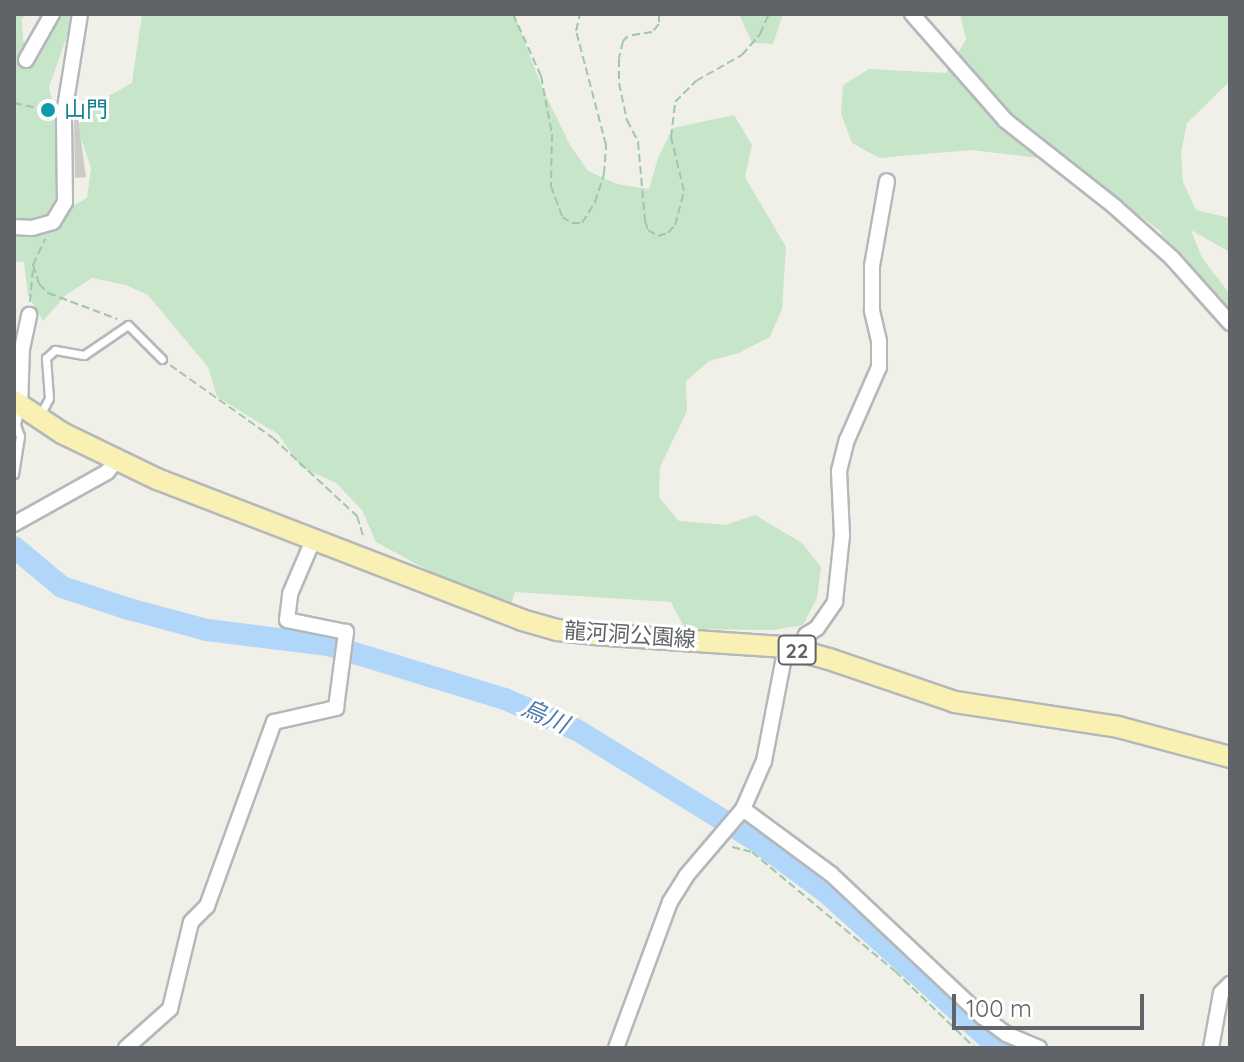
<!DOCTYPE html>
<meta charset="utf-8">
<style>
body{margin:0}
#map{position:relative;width:1244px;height:1062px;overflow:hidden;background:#f0efe8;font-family:Quicksand,"Noto Sans JP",sans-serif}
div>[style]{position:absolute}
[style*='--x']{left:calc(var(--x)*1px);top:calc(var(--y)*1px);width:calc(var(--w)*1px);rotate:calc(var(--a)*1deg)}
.green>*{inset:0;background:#c7e5c8}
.river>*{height:22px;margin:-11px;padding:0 11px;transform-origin:11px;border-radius:11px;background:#b0d7f9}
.building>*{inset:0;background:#cccac5}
.path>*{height:2px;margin-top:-1px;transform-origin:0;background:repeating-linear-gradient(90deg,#a0c6ad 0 8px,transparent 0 12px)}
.roads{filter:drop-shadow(2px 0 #b5b8bb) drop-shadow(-2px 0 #b5b8bb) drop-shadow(0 2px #b5b8bb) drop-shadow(0 -2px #b5b8bb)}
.service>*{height:7px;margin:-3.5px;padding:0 3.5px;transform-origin:3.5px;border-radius:3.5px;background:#fff}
.minor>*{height:14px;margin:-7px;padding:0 7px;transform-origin:7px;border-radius:7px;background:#fff}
.primary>*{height:20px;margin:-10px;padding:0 10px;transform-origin:10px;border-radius:10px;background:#f9f0b4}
.dots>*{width:22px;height:22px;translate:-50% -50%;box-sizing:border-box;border:4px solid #fff;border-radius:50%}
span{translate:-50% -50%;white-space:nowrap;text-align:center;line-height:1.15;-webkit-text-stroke:6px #fff;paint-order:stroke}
.shield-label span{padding:2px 6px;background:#fff;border:2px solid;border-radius:6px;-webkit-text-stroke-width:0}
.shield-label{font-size:20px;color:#606367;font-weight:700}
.culture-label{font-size:22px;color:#0d838f}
.left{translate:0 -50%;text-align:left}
.street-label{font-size:22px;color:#606367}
.water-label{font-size:24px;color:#4c78ab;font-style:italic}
.frame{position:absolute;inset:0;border:16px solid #606367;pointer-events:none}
.scale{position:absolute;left:952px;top:994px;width:192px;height:36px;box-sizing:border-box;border:4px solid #606367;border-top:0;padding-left:10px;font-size:24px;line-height:28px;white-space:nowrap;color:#606367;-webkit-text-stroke:6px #fff;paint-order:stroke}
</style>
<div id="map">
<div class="green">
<div style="clip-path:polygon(14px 14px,30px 14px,22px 18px,23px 42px,47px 37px,60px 14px,75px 14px,49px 87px,57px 122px,60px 189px,71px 207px,87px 198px,91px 168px,73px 115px,132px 83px,142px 14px,514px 14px,543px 90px,570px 145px,588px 171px,617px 184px,649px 189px,658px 158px,673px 128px,734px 115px,752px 145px,745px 177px,786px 247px,782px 309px,770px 337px,739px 353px,709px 361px,686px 381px,687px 411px,660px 467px,659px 497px,679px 521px,725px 525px,755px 515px,802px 543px,821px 567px,817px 598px,803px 625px,774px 630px,685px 629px,671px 602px,515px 592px,510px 608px,475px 596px,376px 542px,362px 510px,336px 483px,301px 467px,278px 434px,217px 397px,208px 367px,148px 295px,126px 285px,92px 278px,66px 295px,43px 321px,28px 295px,24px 262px,14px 261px)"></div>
<div style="clip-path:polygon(739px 14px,783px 14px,773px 44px,752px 43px)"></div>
<div style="clip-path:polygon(960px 14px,1230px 14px,1230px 81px,1187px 123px,1181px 152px,1183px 182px,1196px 210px,1230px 218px,1230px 252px,1191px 230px,1202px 258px,1230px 294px,1230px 317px,1205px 293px,1159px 230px,1128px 207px,1047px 159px,971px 150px,879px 158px,852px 143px,841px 114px,843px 85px,869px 69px,946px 73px,966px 39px)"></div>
</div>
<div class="river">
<div style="--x:14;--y:547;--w:62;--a:39.8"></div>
<div style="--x:62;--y:587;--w:71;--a:18.2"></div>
<div style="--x:129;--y:609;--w:81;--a:15.1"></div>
<div style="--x:207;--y:630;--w:122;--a:7.1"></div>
<div style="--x:328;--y:645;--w:185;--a:17"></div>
<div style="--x:505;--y:699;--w:78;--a:23.3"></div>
<div style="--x:577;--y:730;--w:213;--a:31.7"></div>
<div style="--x:758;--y:842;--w:86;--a:36.5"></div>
<div style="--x:827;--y:893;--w:232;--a:42"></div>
</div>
<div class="building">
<div style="clip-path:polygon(76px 104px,86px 177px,75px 178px,74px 115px)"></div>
</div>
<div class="path">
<div style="--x:513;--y:14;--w:68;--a:65.7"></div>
<div style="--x:541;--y:76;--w:59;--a:79.3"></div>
<div style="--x:552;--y:134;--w:52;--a:91.1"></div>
<div style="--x:551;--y:186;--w:33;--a:70"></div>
<div style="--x:562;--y:217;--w:12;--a:31"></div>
<div style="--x:572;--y:223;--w:10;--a:0"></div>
<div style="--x:582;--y:223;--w:25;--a:-58"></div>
<div style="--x:595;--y:202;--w:29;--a:-72"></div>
<div style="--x:604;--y:174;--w:29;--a:-86"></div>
<div style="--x:606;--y:145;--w:118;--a:-104.7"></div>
<div style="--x:576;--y:31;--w:17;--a:-77"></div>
<div style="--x:659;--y:14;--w:10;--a:90"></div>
<div style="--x:659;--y:24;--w:11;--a:131"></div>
<div style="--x:652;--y:32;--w:24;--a:171"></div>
<div style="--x:628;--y:36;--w:7;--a:135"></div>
<div style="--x:623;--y:41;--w:18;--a:103"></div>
<div style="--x:619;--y:59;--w:24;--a:90"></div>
<div style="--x:619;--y:83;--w:38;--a:78"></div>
<div style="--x:627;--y:120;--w:25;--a:63"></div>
<div style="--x:638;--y:142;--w:79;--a:84.9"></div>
<div style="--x:645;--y:221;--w:9;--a:72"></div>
<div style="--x:648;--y:230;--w:12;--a:31"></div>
<div style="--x:658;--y:236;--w:10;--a:-17"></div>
<div style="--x:668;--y:233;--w:11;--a:-49"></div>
<div style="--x:675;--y:225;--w:35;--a:-75"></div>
<div style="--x:684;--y:191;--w:56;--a:-103.5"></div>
<div style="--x:671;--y:137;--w:35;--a:-83"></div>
<div style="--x:675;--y:102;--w:30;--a:-45"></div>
<div style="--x:696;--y:81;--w:53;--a:-29.5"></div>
<div style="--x:742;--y:55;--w:28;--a:-49"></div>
<div style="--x:760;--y:34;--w:22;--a:-66"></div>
<div style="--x:14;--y:103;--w:38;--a:12"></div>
<div style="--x:33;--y:265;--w:20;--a:72"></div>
<div style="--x:39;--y:284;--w:13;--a:45"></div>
<div style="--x:48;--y:293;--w:74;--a:20.6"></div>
<div style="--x:30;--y:302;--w:37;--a:-85"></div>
<div style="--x:33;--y:265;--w:29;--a:-65"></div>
<div style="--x:170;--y:365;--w:126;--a:35.3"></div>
<div style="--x:273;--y:438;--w:115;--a:42.9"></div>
<div style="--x:357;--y:516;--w:24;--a:73"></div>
<div style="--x:732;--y:847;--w:21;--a:14"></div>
<div style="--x:752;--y:852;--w:186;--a:39.8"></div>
<div style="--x:895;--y:971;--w:111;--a:43.9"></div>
</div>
<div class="roads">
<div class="service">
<div style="--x:39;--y:417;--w:21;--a:-62"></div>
<div style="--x:49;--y:398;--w:40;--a:-94.3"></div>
<div style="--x:46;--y:358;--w:12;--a:-42"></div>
<div style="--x:55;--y:350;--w:29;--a:10"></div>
<div style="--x:84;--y:355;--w:53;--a:-34.3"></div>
<div style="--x:128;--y:325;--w:48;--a:45"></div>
<div style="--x:14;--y:474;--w:38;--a:-81"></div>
<div style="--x:20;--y:436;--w:12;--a:-110"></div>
<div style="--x:16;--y:425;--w:15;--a:-79"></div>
</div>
<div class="minor">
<div style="--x:912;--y:14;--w:141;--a:48.7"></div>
<div style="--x:1005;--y:120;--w:140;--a:38.3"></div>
<div style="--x:1115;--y:207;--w:76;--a:41.8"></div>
<div style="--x:1172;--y:258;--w:87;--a:48.3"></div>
<div style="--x:26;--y:60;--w:53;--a:-60.5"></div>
<div style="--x:14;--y:227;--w:18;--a:3"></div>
<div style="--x:32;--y:228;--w:22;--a:-16"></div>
<div style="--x:53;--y:222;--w:23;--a:-59"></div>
<div style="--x:65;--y:202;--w:88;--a:-90.7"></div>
<div style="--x:64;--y:114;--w:101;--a:-80.9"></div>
<div style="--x:20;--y:405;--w:56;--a:-88"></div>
<div style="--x:22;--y:349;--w:35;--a:-78"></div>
<div style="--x:14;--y:524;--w:107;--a:-29.2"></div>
<div style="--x:107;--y:472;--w:16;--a:-50"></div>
<div style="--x:800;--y:650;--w:16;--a:-68"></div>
<div style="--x:806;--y:635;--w:13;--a:-32"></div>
<div style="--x:817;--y:628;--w:32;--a:-55"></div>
<div style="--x:835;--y:602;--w:67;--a:-84"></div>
<div style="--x:842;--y:535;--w:64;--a:-92.7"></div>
<div style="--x:839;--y:471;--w:32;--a:-76"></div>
<div style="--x:847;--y:440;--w:80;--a:-66.3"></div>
<div style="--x:879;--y:367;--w:26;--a:-90"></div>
<div style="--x:879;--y:341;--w:32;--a:-103"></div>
<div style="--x:872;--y:310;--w:44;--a:-90"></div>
<div style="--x:872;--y:266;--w:86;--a:-80"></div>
<div style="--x:743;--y:809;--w:109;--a:36.5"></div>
<div style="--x:831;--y:874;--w:209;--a:43.3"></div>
<div style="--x:983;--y:1017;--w:29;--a:36"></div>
<div style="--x:1006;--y:1034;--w:36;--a:23"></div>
<div style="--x:126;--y:1048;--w:59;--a:-41.6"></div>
<div style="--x:170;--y:1009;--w:89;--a:-76.4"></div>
<div style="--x:191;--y:922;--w:23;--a:-45"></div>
<div style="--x:207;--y:906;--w:196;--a:-70"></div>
<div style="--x:274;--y:722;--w:64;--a:-12.7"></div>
<div style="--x:336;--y:708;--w:77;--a:-82.5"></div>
<div style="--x:346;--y:632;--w:60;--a:-168.5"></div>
<div style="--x:287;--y:620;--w:26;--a:-83"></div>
<div style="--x:290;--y:594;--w:61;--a:-66.8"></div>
<div style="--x:616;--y:1048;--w:156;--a:-69.7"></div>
<div style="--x:670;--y:902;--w:31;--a:-58"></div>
<div style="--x:686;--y:876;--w:88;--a:-49.6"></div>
<div style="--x:743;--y:809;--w:52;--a:-66.4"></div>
<div style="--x:764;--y:761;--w:116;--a:-79.1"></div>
<div style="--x:1211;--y:1048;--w:56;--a:-79.7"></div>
<div style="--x:1221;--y:993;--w:13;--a:-45"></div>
</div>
<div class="primary">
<div style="--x:14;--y:401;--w:58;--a:33.7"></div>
<div style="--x:62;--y:433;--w:106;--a:25.8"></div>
<div style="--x:157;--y:479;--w:391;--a:21.1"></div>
<div style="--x:522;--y:620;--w:36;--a:16"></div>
<div style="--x:557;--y:630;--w:36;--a:6"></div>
<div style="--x:593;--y:634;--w:193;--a:3.9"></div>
<div style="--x:786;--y:647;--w:45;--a:15.6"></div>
<div style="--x:829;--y:659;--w:133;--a:18.8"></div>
<div style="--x:955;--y:702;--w:165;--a:8.7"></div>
<div style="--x:1118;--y:727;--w:116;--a:15"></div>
</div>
</div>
<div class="dots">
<div style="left:48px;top:110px;background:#0f9aa8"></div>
</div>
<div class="shield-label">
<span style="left:797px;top:650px">22</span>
</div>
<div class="culture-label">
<span class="left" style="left:64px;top:110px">山門</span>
</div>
<div class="street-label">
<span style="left:630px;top:635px;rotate:4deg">龍河洞公園線</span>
</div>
<div class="water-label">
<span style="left:545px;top:716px;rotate:24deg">烏川</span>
</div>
<div class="frame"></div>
<div class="scale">100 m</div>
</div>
